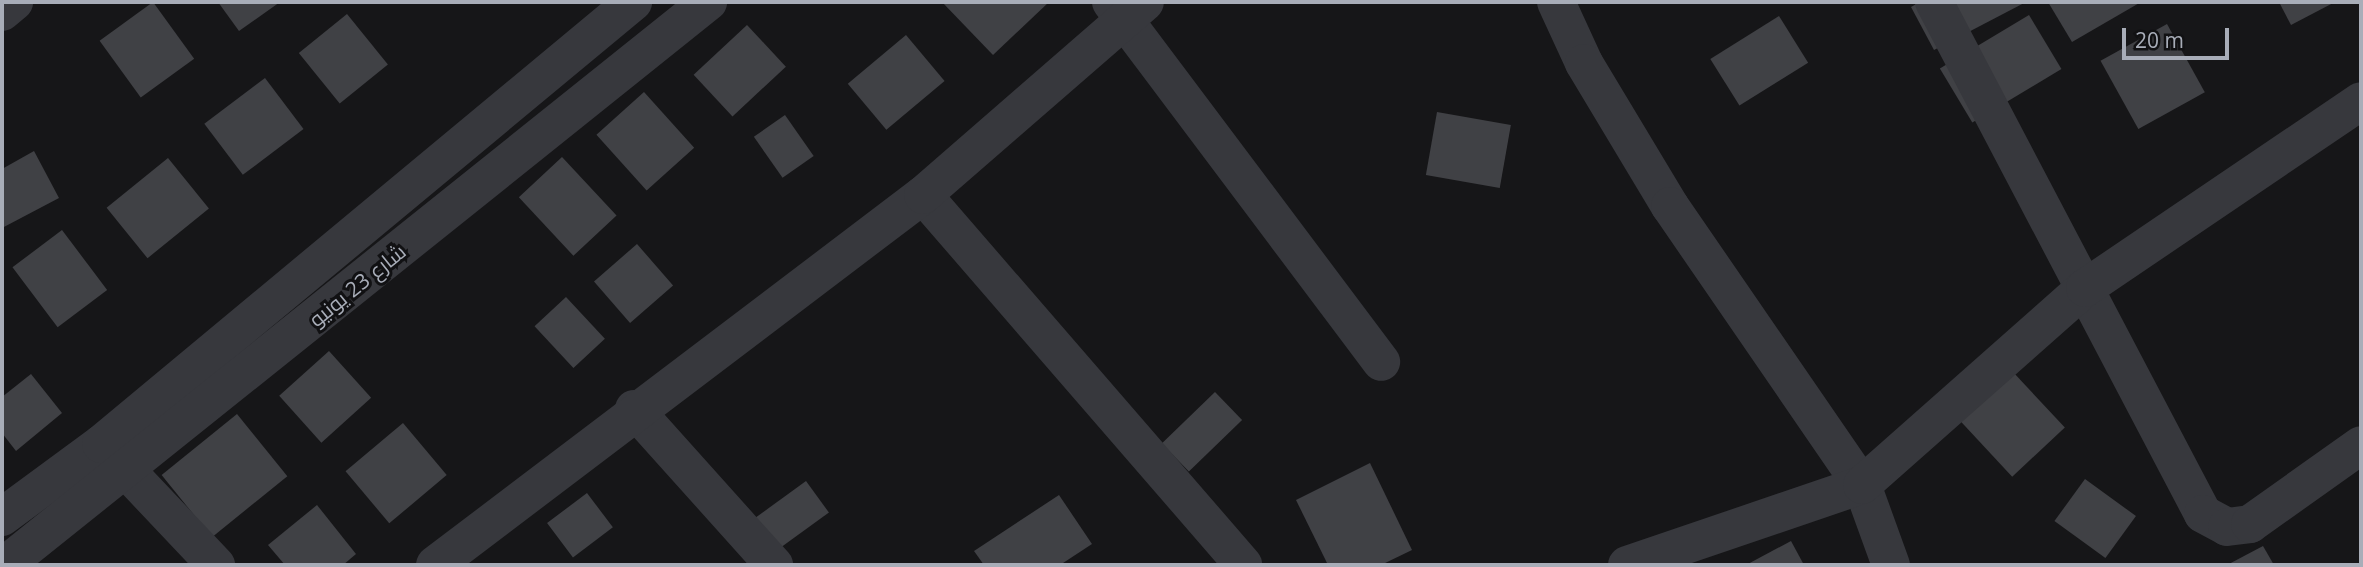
<!DOCTYPE html>
<meta charset="utf-8">
<style>
body{margin:0}
#map{position:relative;width:2363px;height:567px;overflow:hidden;background:#161618;font-family:"Open Sans",Cairo,sans-serif}
div>[style]{position:absolute}
[style*='--x']{left:calc(var(--x)*1px);top:calc(var(--y)*1px);width:calc(var(--w)*1px);rotate:calc(var(--a)*1deg)}
.building>*{inset:0;background:#404145;transform-origin:0 0}
.minor>*{height:38px;margin:-19px;padding:0 19px;transform-origin:19px;border-radius:19px;background:#37383d}
span{translate:-50% -50%;white-space:nowrap;text-align:center;line-height:1.15;-webkit-text-stroke:6px #111113;paint-order:stroke}
.street-label{font-size:21px;color:#a8adb8}
.frame{position:absolute;inset:0;border:4px solid #a8adb8;pointer-events:none}
.scale{position:absolute;left:2122px;top:28px;width:107px;height:32px;box-sizing:border-box;border:4px solid #a8adb8;border-top:0;padding-left:9px;font-size:21px;line-height:24px;white-space:nowrap;color:#a8adb8;-webkit-text-stroke:5px #111113;paint-order:stroke}
</style>
<div id="map">
<div class="building">
<div style="left:153px;top:2px;width:70px;height:66px;rotate:54deg"></div>
<div style="clip-path:polygon(218px 2px,280px 2px,239px 31px)"></div>
<div style="clip-path:polygon(942px 2px,1049px 2px,993px 55px)"></div>
<div style="clip-path:polygon(1920px 2px,2026px 2px,1934px 50px,1911px 7px)"></div>
<div style="clip-path:polygon(2048px 2px,2141px 2px,2072px 42px)"></div>
<div style="clip-path:polygon(2279px 2px,2335px 2px,2291px 25px)"></div>
<div style="left:347px;top:14px;width:65px;height:62px;rotate:51deg"></div>
<div style="left:2029px;top:15px;width:63px;height:104px;rotate:59deg"></div>
<div style="left:1779px;top:16px;width:55px;height:81px;rotate:58deg"></div>
<div style="left:2167px;top:24px;width:78px;height:76px;rotate:61deg"></div>
<div style="left:747px;top:25px;width:57px;height:73px;rotate:47deg"></div>
<div style="left:906px;top:35px;width:60px;height:76px;rotate:50deg"></div>
<div style="left:265px;top:78px;width:64px;height:76px;rotate:53deg"></div>
<div style="left:644px;top:92px;width:75px;height:64px;rotate:48deg"></div>
<div style="left:1437px;top:112px;width:75px;height:64px;rotate:10deg"></div>
<div style="left:785px;top:115px;width:50px;height:38px;rotate:55deg"></div>
<div style="clip-path:polygon(34px 151px,59px 198px,2px 228px,2px 169px)"></div>
<div style="left:562px;top:157px;width:80px;height:59px;rotate:47deg"></div>
<div style="left:168px;top:158px;width:65px;height:79px;rotate:51deg"></div>
<div style="left:62px;top:230px;width:75px;height:62px;rotate:53deg"></div>
<div style="left:637px;top:244px;width:55px;height:57px;rotate:49deg"></div>
<div style="left:566px;top:297px;width:57px;height:43px;rotate:47deg"></div>
<div style="left:329px;top:351px;width:63px;height:67px;rotate:48deg"></div>
<div style="left:2013px;top:372px;width:76px;height:72px;rotate:47deg"></div>
<div style="clip-path:polygon(31px 374px,62px 413px,16px 451px,2px 433px,2px 397px)"></div>
<div style="left:1215px;top:392px;width:39px;height:74px;rotate:46deg"></div>
<div style="left:237px;top:414px;width:80px;height:97px;rotate:51deg"></div>
<div style="left:403px;top:423px;width:68px;height:75px;rotate:50deg"></div>
<div style="clip-path:polygon(1370px 463px,1412px 550px,1381px 565px,1328px 565px,1296px 500px)"></div>
<div style="left:2085px;top:479px;width:63px;height:52px;rotate:36deg"></div>
<div style="left:806px;top:481px;width:39px;height:72px;rotate:54deg"></div>
<div style="left:587px;top:493px;width:43px;height:50px;rotate:53deg"></div>
<div style="clip-path:polygon(1059px 495px,1092px 544px,1060px 565px,984px 565px,974px 551px)"></div>
<div style="clip-path:polygon(317px 505px,356px 554px,343px 565px,285px 565px,268px 545px)"></div>
<div style="clip-path:polygon(1791px 541px,1804px 565px,1746px 565px)"></div>
<div style="clip-path:polygon(2263px 546px,2274px 565px,2227px 565px)"></div>
</div>
<div class="minor">
<div style="--x:1111;--y:2;--w:450;--a:53.1"></div>
<div style="--x:1556;--y:2;--w:67;--a:65.3"></div>
<div style="--x:1584;--y:63;--w:167;--a:59"></div>
<div style="--x:1670;--y:206;--w:339;--a:55.5"></div>
<div style="--x:1862;--y:485;--w:85;--a:70.1"></div>
<div style="--x:1934;--y:2;--w:578;--a:62.28"></div>
<div style="--x:2203;--y:514;--w:27;--a:28"></div>
<div style="--x:2227;--y:527;--w:23;--a:-7"></div>
<div style="--x:2250;--y:524;--w:136;--a:-35.4"></div>
<div style="--x:2;--y:12;--w:16;--a:-40"></div>
<div style="--x:923;--y:195;--w:489;--a:49.1"></div>
<div style="--x:634;--y:409;--w:210;--a:48.1"></div>
<div style="--x:109;--y:452;--w:156;--a:46.6"></div>
<div style="--x:2;--y:517;--w:123;--a:-36.4"></div>
<div style="--x:101;--y:444;--w:692;--a:-39.72"></div>
<div style="--x:5;--y:565;--w:901;--a:-38.69"></div>
<div style="--x:435;--y:565;--w:612;--a:-37.17"></div>
<div style="--x:923;--y:195;--w:294;--a:-41"></div>
<div style="--x:1627;--y:565;--w:248;--a:-18.8"></div>
<div style="--x:1862;--y:485;--w:298;--a:-41.5"></div>
<div style="--x:2085;--y:288;--w:333;--a:-34.1"></div>
</div>
<div class="street-label">
<span style="left:357px;top:285px;rotate:-39deg">شارع 23 يونيو</span>
</div>
<div class="frame"></div>
<div class="scale">20 m</div>
</div>
